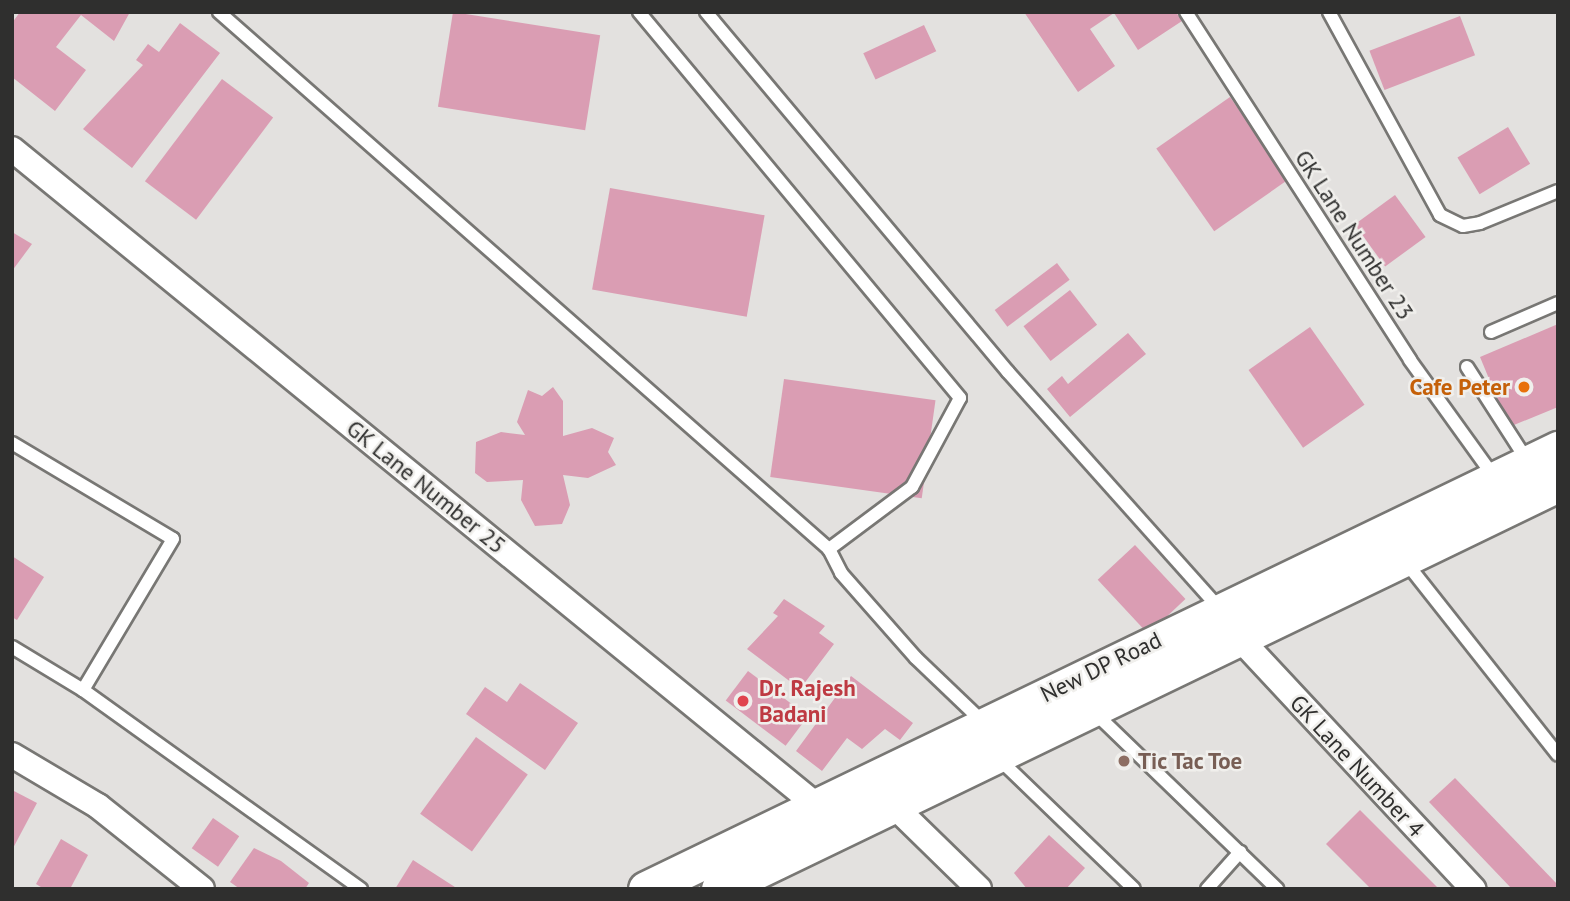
<!DOCTYPE html>
<style>
body{margin:0}
#map{position:relative;width:1570px;height:901px;overflow:hidden;background:#e3e1df;font-family:"PT Sans",sans-serif}
div>[style]{position:absolute}
[style*='--x']{left:calc(var(--x)*1px);top:calc(var(--y)*1px);width:calc(var(--w)*1px);rotate:calc(var(--a)*1deg)}
.building>*{inset:0;background:#da9db3;transform-origin:0 0}
.roads{filter:drop-shadow(2px 0 #787774) drop-shadow(-2px 0 #787774) drop-shadow(0 2px #787774) drop-shadow(0 -2px #787774)}
.lane>*{height:12px;margin:-6px;padding:0 6px;transform-origin:6px;border-radius:6px;background:#fff}
.street>*{height:24px;margin:-12px;padding:0 12px;transform-origin:12px;border-radius:12px;background:#fff}
.secondary>*{height:35px;margin:-17.5px;padding:0 17.5px;transform-origin:17.5px;border-radius:17.5px;background:#fff}
.dots>*{width:19px;height:19px;translate:-50% -50%;box-sizing:border-box;border:4px solid #f0efec;border-radius:50%}
span{translate:-50% -50%;white-space:nowrap;text-align:center;line-height:1.15;-webkit-text-stroke:5px #f0efec;paint-order:stroke}
.street-label{font-size:23px;color:#2f2f2e}
.food-label{font-size:23px;color:#c56008;font-weight:700}
.right{translate:-100% -50%;text-align:right}
.health-label{font-size:23px;color:#be3a42;font-weight:700}
.left{translate:0 -50%;text-align:left}
.education-label{font-size:23px;color:#785e54;font-weight:700}
.frame{position:absolute;inset:0;border:14px solid #2f2f2e;pointer-events:none}
</style>
<div id="map">
<div class="building">
<div style="clip-path:polygon(20px 12px,130px 12px,114px 41px,81px 15px,56px 47px,86px 70px,55px 111px,12px 77px,12px 23px)"></div>
<div style="left:453px;top:12px;width:149px;height:96px;rotate:9deg"></div>
<div style="clip-path:polygon(1024px 12px,1176px 12px,1182px 21px,1138px 50px,1114px 13px,1090px 29px,1115px 66px,1078px 92px)"></div>
<div style="left:1460px;top:16px;width:42px;height:97px;rotate:69deg"></div>
<div style="clip-path:polygon(180px 23px,220px 53px,132px 168px,83px 129px,143px 65px,136px 60px,148px 44px,159px 52px)"></div>
<div style="left:924px;top:25px;width:29px;height:67px;rotate:65deg"></div>
<div style="left:222px;top:79px;width:64px;height:128px;rotate:37deg"></div>
<div style="left:1230px;top:97px;width:101px;height:90px;rotate:55deg"></div>
<div style="left:1508px;top:127px;width:43px;height:59px;rotate:59deg"></div>
<div style="left:610px;top:188px;width:157px;height:103px;rotate:10deg"></div>
<div style="left:1395px;top:195px;width:52px;height:50px;rotate:54deg"></div>
<div style="clip-path:polygon(12px 232px,32px 244px,12px 271px)"></div>
<div style="left:1057px;top:263px;width:21px;height:78px;rotate:53deg"></div>
<div style="left:1070px;top:290px;width:44px;height:59px;rotate:52deg"></div>
<div style="clip-path:polygon(1558px 324px,1558px 407px,1509px 427px,1480px 357px)"></div>
<div style="left:1310px;top:327px;width:95px;height:75px;rotate:55deg"></div>
<div style="clip-path:polygon(1128px 333px,1146px 354px,1070px 417px,1047px 389px,1062px 376px,1068px 384px)"></div>
<div style="left:784px;top:379px;width:153px;height:99px;rotate:8deg"></div>
<div style="clip-path:polygon(553px 387px,563px 401px,563px 436px,592px 428px,614px 438px,608px 452px,616px 465px,588px 478px,563px 475px,570px 505px,562px 524px,535px 526px,521px 500px,523px 480px,487px 482px,475px 473px,476px 442px,501px 432px,525px 435px,517px 422px,528px 390px,542px 396px)"></div>
<div style="left:1135px;top:545px;width:74px;height:51px;rotate:47deg"></div>
<div style="clip-path:polygon(12px 556px,44px 577px,17px 620px,12px 617px)"></div>
<div style="clip-path:polygon(784px 599px,825px 626px,819px 633px,834px 644px,800px 689px,747px 649px,778px 616px,773px 613px)"></div>
<div style="left:748px;top:671px;width:75px;height:37px;rotate:37deg"></div>
<div style="clip-path:polygon(851px 676px,913px 723px,900px 740px,885px 729px,862px 749px,847px 738px,822px 771px,796px 751px)"></div>
<div style="clip-path:polygon(520px 683px,578px 723px,545px 770px,466px 714px,485px 687px,507px 702px)"></div>
<div style="left:476px;top:737px;width:64px;height:95px;rotate:36deg"></div>
<div style="clip-path:polygon(1455px 778px,1558px 885px,1558px 889px,1512px 889px,1429px 802px)"></div>
<div style="clip-path:polygon(12px 790px,37px 803px,12px 850px)"></div>
<div style="clip-path:polygon(1360px 810px,1439px 889px,1371px 889px,1326px 844px)"></div>
<div style="left:213px;top:818px;width:32px;height:37px;rotate:35deg"></div>
<div style="clip-path:polygon(1049px 835px,1085px 868px,1066px 889px,1027px 889px,1014px 873px)"></div>
<div style="clip-path:polygon(61px 839px,88px 855px,70px 889px,44px 889px,36px 884px)"></div>
<div style="clip-path:polygon(254px 848px,281px 861px,309px 883px,305px 889px,240px 889px,230px 882px)"></div>
<div style="clip-path:polygon(413px 860px,458px 889px,395px 889px)"></div>
</div>
<div class="roads">
<div class="lane">
<div style="--x:219;--y:12;--w:813;--a:41.36"></div>
<div style="--x:829;--y:549;--w:27;--a:63"></div>
<div style="--x:841;--y:573;--w:113;--a:48.6"></div>
<div style="--x:916;--y:658;--w:94;--a:43.7"></div>
<div style="--x:639;--y:12;--w:502;--a:50.25"></div>
<div style="--x:960;--y:398;--w:101;--a:118.3"></div>
<div style="--x:912;--y:487;--w:104;--a:143.2"></div>
<div style="--x:706;--y:12;--w:470;--a:50"></div>
<div style="--x:1008;--y:372;--w:318;--a:48.2"></div>
<div style="--x:1186;--y:12;--w:414;--a:57.2"></div>
<div style="--x:1410;--y:360;--w:144;--a:54.3"></div>
<div style="--x:1329;--y:12;--w:231;--a:61.3"></div>
<div style="--x:1440;--y:215;--w:25;--a:26"></div>
<div style="--x:1463;--y:226;--w:17;--a:-10"></div>
<div style="--x:1480;--y:223;--w:84;--a:-22.3"></div>
<div style="--x:1491;--y:332;--w:73;--a:-23.4"></div>
<div style="--x:1467;--y:367;--w:113;--a:57.3"></div>
<div style="--x:12;--y:443;--w:187;--a:30.8"></div>
<div style="--x:173;--y:539;--w:176;--a:120.8"></div>
<div style="--x:1404;--y:560;--w:248;--a:51.7"></div>
<div style="--x:12;--y:647;--w:83;--a:31.2"></div>
<div style="--x:83;--y:690;--w:342;--a:35.6"></div>
<div style="--x:1094;--y:712;--w:255;--a:44"></div>
<div style="--x:999;--y:759;--w:187;--a:43.9"></div>
<div style="--x:1207;--y:889;--w:50;--a:-48.3"></div>
</div>
<div class="street">
<div style="--x:12;--y:149;--w:1038;--a:39.21"></div>
<div style="--x:816;--y:805;--w:15;--a:67"></div>
<div style="--x:1243;--y:642;--w:338;--a:47"></div>
<div style="--x:12;--y:755;--w:100;--a:30.7"></div>
<div style="--x:98;--y:806;--w:133;--a:38.6"></div>
<div style="--x:891;--y:803;--w:123;--a:44.3"></div>
</div>
<div class="secondary">
<div style="--x:646;--y:889;--w:1013;--a:-25.76"></div>
<div style="--x:719;--y:889;--w:932;--a:-25.77"></div>
</div>
</div>
<div class="dots">
<div style="left:1524px;top:387px;background:#e8710a"></div>
<div style="left:743px;top:701px;background:#e0444e"></div>
<div style="left:1124px;top:761px;background:#8d6e63"></div>
</div>
<div class="street-label">
<span style="left:1354px;top:235px;rotate:57deg">GK Lane Number 23</span>
<span style="left:426px;top:487px;rotate:39deg">GK Lane Number 25</span>
<span style="left:1101px;top:667px;rotate:-26deg">New DP Road</span>
<span style="left:1357px;top:766px;rotate:47deg">GK Lane Number 4</span>
</div>
<div class="food-label">
<span class="right" style="left:1510px;top:387px">Cafe Peter</span>
</div>
<div class="health-label">
<span class="left" style="left:759px;top:701px">Dr. Rajesh<br>Badani</span>
</div>
<div class="education-label">
<span class="left" style="left:1138px;top:761px">Tic Tac Toe</span>
</div>
<div class="frame"></div>
</div>
